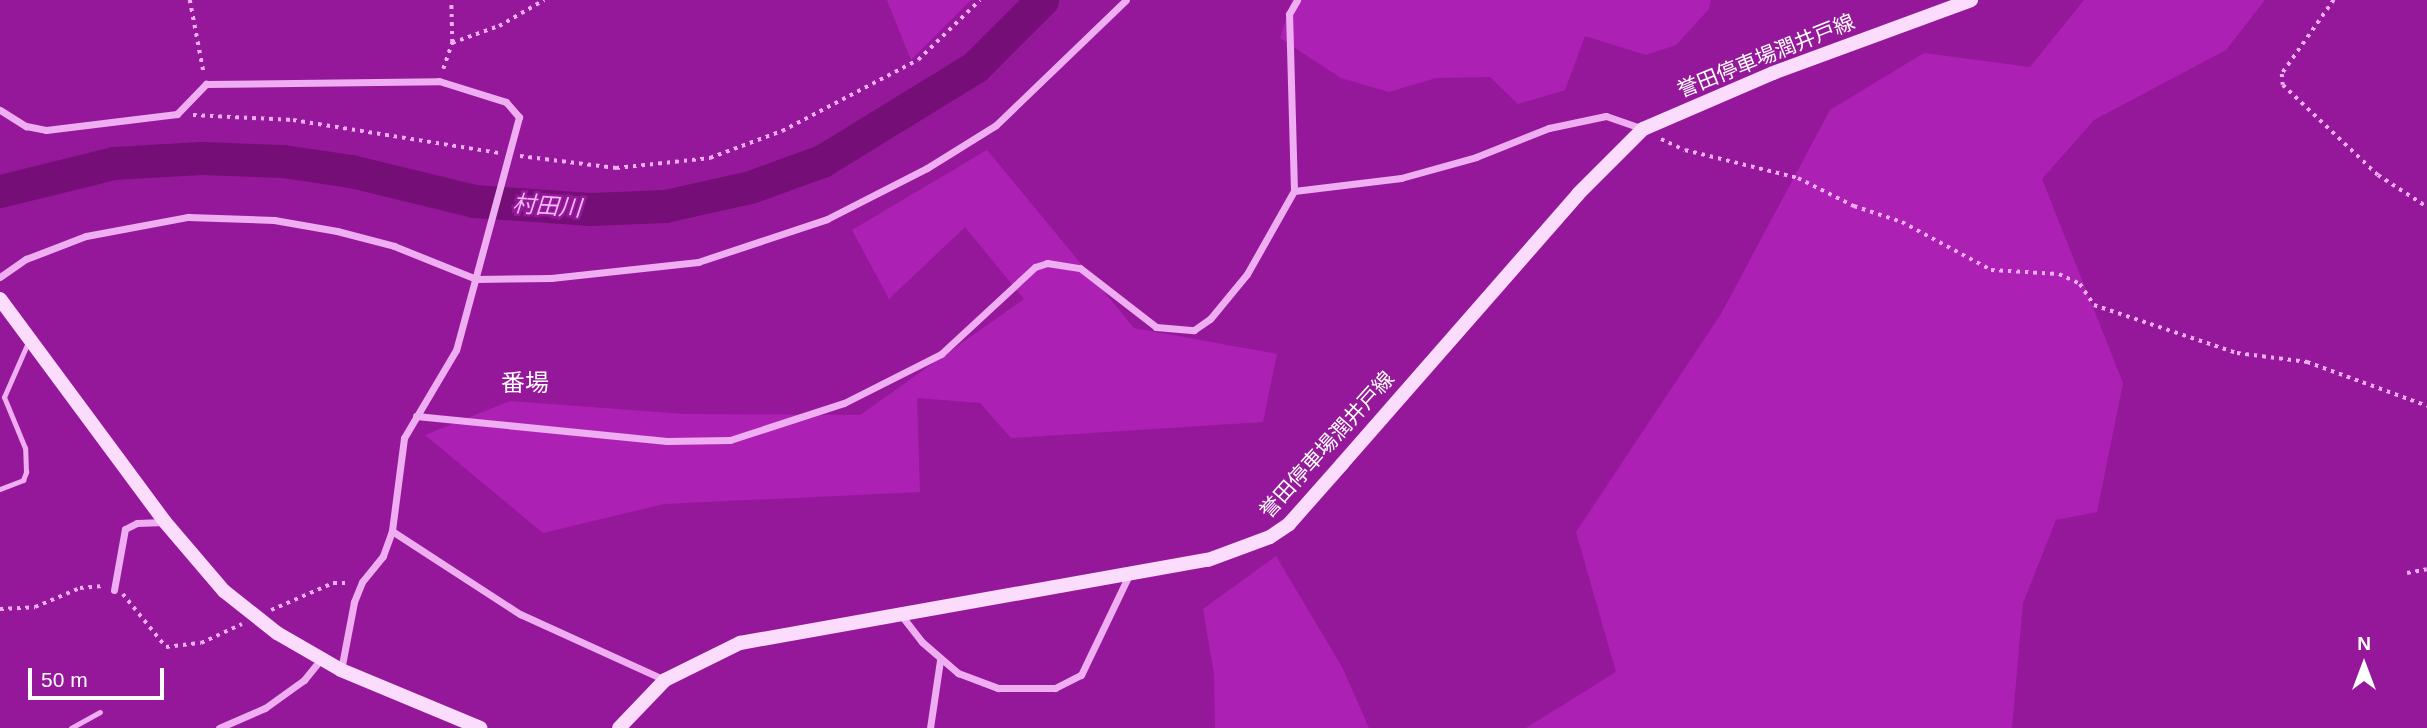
<!DOCTYPE html>
<meta charset="utf-8">
<style>
body{margin:0}
#map{position:relative;width:2427px;height:728px;overflow:hidden;background:#96189a;font-family:Arial,"Noto Sans JP",sans-serif}
div>[style]{position:absolute}
[style*='--x']{left:calc(var(--x)*1px);top:calc(var(--y)*1px);width:calc(var(--w)*1px);rotate:calc(var(--a)*1deg)}
.green>*{inset:0;background:#ad20b4}
.river>*{height:33px;margin:-16.5px;padding:0 16.5px;transform-origin:16.5px;border-radius:16.5px;background:#750f77}
.path>*{height:3.5px;margin-top:-1.75px;transform-origin:0;background:repeating-linear-gradient(90deg,#efadf2 0 3.5px,transparent 0 8.5px)}
.lane>*{height:5px;margin:-2.5px;padding:0 2.5px;transform-origin:2.5px;border-radius:2.5px;background:#efadf2}
.street>*{height:7px;margin:-3.5px;padding:0 3.5px;transform-origin:3.5px;border-radius:3.5px;background:#efadf2}
.secondary>*{height:14px;margin:-7px;padding:0 7px;transform-origin:7px;border-radius:7px;background:#fbdcfc}
span{translate:-50% -50%;white-space:nowrap;text-align:center;line-height:1.15;-webkit-text-stroke:5px #96189a;paint-order:stroke}
.street-label{font-size:21px;color:#fff}
.water-label{font-size:23px;color:#f5baf8;font-style:italic}
.quarter-label{font-size:24px;color:#fff}
.north{position:absolute;left:2329px;top:630px;width:70px;height:70px;-webkit-text-stroke:5px #96189a;paint-order:stroke;rotate:0deg;font-size:19px;font-weight:700;line-height:28px;text-align:center;color:#fff}
.north::after{content:'';display:block;margin:auto;width:24px;height:32px;background:#fff;clip-path:polygon(50% 0,100% 100%,50% 72%,0 100%)}
.scale{position:absolute;left:28px;top:668px;width:136px;height:32px;box-sizing:border-box;border:4px solid #fff;border-top:0;padding-left:9px;font-size:21px;line-height:24px;white-space:nowrap;color:#fff;-webkit-text-stroke:5px #96189a;paint-order:stroke}
</style>
<div id="map">
<div class="green">
<div style="clip-path:polygon(887px 0,971px 0,911px 60px)"></div>
<div style="clip-path:polygon(1292px 0,1711px 0,1709px 9px,1676px 45px,1646px 55px,1585px 36px,1565px 90px,1518px 104px,1490px 77px,1436px 78px,1389px 92px,1341px 78px,1280px 38px)"></div>
<div style="clip-path:polygon(2084px 0,2265px 0,2226px 50px,2094px 120px,2042px 179px,2123px 383px,2097px 512px,2056px 520px,2023px 603px,2012px 728px,1526px 728px,1616px 672px,1576px 532px,1721px 314px,1830px 110px,1924px 53px,2030px 67px)"></div>
<div style="clip-path:polygon(987px 150px,1134px 328px,1277px 354px,1263px 422px,1011px 438px,980px 403px,917px 398px,920px 492px,664px 504px,543px 533px,425px 435px,510px 401px,684px 414px,860px 415px,1024px 299px,965px 227px,889px 299px,852px 230px)"></div>
<div style="clip-path:polygon(1276px 556px,1342px 667px,1369px 728px,1215px 728px,1214px 674px,1203px 609px)"></div>
</div>
<div class="river">
<div style="--x:0;--y:191;--w:117;--a:-13.8"></div>
<div style="--x:114;--y:163;--w:87;--a:-3.3"></div>
<div style="--x:201;--y:158;--w:82;--a:2.1"></div>
<div style="--x:283;--y:161;--w:69;--a:8.4"></div>
<div style="--x:351;--y:171;--w:127;--a:13.7"></div>
<div style="--x:474;--y:201;--w:117;--a:3.9"></div>
<div style="--x:591;--y:209;--w:74;--a:-2.3"></div>
<div style="--x:665;--y:206;--w:87;--a:-12.6"></div>
<div style="--x:750;--y:187;--w:77;--a:-19.9"></div>
<div style="--x:822;--y:161;--w:180;--a:-31.6"></div>
<div style="--x:975;--y:67;--w:95;--a:-45"></div>
</div>
<div class="path">
<div style="--x:190;--y:0;--w:75;--a:79.3"></div>
<div style="--x:2334;--y:0;--w:90;--a:125.1"></div>
<div style="--x:2282;--y:74;--w:11;--a:85"></div>
<div style="--x:2283;--y:85;--w:131;--a:43.5"></div>
<div style="--x:2378;--y:175;--w:59;--a:33.1"></div>
<div style="--x:452;--y:43;--w:50;--a:-19.9"></div>
<div style="--x:499;--y:26;--w:52;--a:-30"></div>
<div style="--x:443;--y:69;--w:28;--a:-71"></div>
<div style="--x:452;--y:43;--w:43;--a:-91.3"></div>
<div style="--x:193;--y:115;--w:100;--a:2.9"></div>
<div style="--x:293;--y:120;--w:208;--a:9.1"></div>
<div style="--x:1661;--y:139;--w:26;--a:25"></div>
<div style="--x:1685;--y:150;--w:116;--a:13.9"></div>
<div style="--x:1798;--y:178;--w:63;--a:26.6"></div>
<div style="--x:1854;--y:206;--w:51;--a:18.4"></div>
<div style="--x:1902;--y:222;--w:101;--a:28.3"></div>
<div style="--x:1991;--y:270;--w:68;--a:3.4"></div>
<div style="--x:2059;--y:274;--w:23;--a:25"></div>
<div style="--x:2080;--y:284;--w:25;--a:56"></div>
<div style="--x:2094;--y:305;--w:151;--a:18.6"></div>
<div style="--x:2237;--y:353;--w:71;--a:7.3"></div>
<div style="--x:2307;--y:362;--w:128;--a:20.1"></div>
<div style="--x:520;--y:156;--w:97;--a:7.1"></div>
<div style="--x:616;--y:168;--w:95;--a:-6.1"></div>
<div style="--x:710;--y:158;--w:77;--a:-20.6"></div>
<div style="--x:782;--y:131;--w:153;--a:-27.6"></div>
<div style="--x:918;--y:60;--w:86;--a:-44.1"></div>
<div style="--x:2407;--y:573;--w:20;--a:-11"></div>
<div style="--x:123;--y:594;--w:68;--a:50.9"></div>
<div style="--x:166;--y:647;--w:35;--a:-7"></div>
<div style="--x:201;--y:643;--w:45;--a:-24.9"></div>
<div style="--x:0;--y:609;--w:35;--a:-3"></div>
<div style="--x:35;--y:607;--w:49;--a:-22.9"></div>
<div style="--x:80;--y:588;--w:23;--a:-5"></div>
<div style="--x:271;--y:610;--w:68;--a:-23.5"></div>
<div style="--x:333;--y:583;--w:16;--a:0"></div>
</div>
<div class="lane">
<div style="--x:0;--y:489;--w:25;--a:-21"></div>
<div style="--x:23;--y:480;--w:9;--a:-69"></div>
<div style="--x:26;--y:472;--w:24;--a:-92"></div>
<div style="--x:25;--y:448;--w:55;--a:-112.4"></div>
<div style="--x:4;--y:397;--w:62;--a:-66.3"></div>
<div style="--x:71;--y:728;--w:33;--a:-29"></div>
</div>
<div class="street">
<div style="--x:0;--y:110;--w:31;--a:32"></div>
<div style="--x:26;--y:126;--w:20;--a:11"></div>
<div style="--x:46;--y:130;--w:132;--a:-7"></div>
<div style="--x:177;--y:114;--w:42;--a:-46"></div>
<div style="--x:206;--y:84;--w:233;--a:-0.7"></div>
<div style="--x:439;--y:81;--w:70;--a:17.4"></div>
<div style="--x:506;--y:102;--w:20;--a:49"></div>
<div style="--x:519;--y:117;--w:241;--a:105.1"></div>
<div style="--x:456;--y:350;--w:102;--a:120.6"></div>
<div style="--x:404;--y:438;--w:94;--a:97.4"></div>
<div style="--x:392;--y:531;--w:27;--a:110"></div>
<div style="--x:383;--y:556;--w:33;--a:129"></div>
<div style="--x:362;--y:582;--w:22;--a:112"></div>
<div style="--x:354;--y:602;--w:69;--a:100.8"></div>
<div style="--x:1294;--y:191;--w:177;--a:-91.6"></div>
<div style="--x:1289;--y:14;--w:16;--a:-60"></div>
<div style="--x:0;--y:277;--w:32;--a:-35"></div>
<div style="--x:26;--y:259;--w:64;--a:-21"></div>
<div style="--x:86;--y:236;--w:104;--a:-10.6"></div>
<div style="--x:188;--y:217;--w:86;--a:2"></div>
<div style="--x:274;--y:220;--w:64;--a:9.9"></div>
<div style="--x:337;--y:231;--w:59;--a:14.7"></div>
<div style="--x:394;--y:246;--w:88;--a:21.9"></div>
<div style="--x:476;--y:279;--w:75;--a:-0.8"></div>
<div style="--x:551;--y:278;--w:148;--a:-6.2"></div>
<div style="--x:698;--y:262;--w:136;--a:-18.4"></div>
<div style="--x:827;--y:219;--w:112;--a:-27"></div>
<div style="--x:927;--y:168;--w:81;--a:-31.9"></div>
<div style="--x:996;--y:125;--w:180;--a:-43.9"></div>
<div style="--x:416;--y:416;--w:252;--a:5.7"></div>
<div style="--x:667;--y:441;--w:63;--a:-0.9"></div>
<div style="--x:730;--y:440;--w:120;--a:-18"></div>
<div style="--x:844;--y:403;--w:109;--a:-26.8"></div>
<div style="--x:941;--y:354;--w:128;--a:-42.8"></div>
<div style="--x:1035;--y:267;--w:13;--a:-18"></div>
<div style="--x:1047;--y:263;--w:33;--a:9"></div>
<div style="--x:1080;--y:268;--w:96;--a:37.8"></div>
<div style="--x:1156;--y:327;--w:38;--a:5"></div>
<div style="--x:1194;--y:330;--w:19;--a:-35"></div>
<div style="--x:1210;--y:319;--w:58;--a:-50.6"></div>
<div style="--x:1247;--y:274;--w:95;--a:-60.5"></div>
<div style="--x:1294;--y:191;--w:108;--a:-6.9"></div>
<div style="--x:1401;--y:178;--w:78;--a:-15.6"></div>
<div style="--x:1476;--y:157;--w:79;--a:-21.7"></div>
<div style="--x:1549;--y:128;--w:58;--a:-11.9"></div>
<div style="--x:1606;--y:116;--w:39;--a:19"></div>
<div style="--x:392;--y:531;--w:153;--a:33"></div>
<div style="--x:520;--y:614;--w:159;--a:24.5"></div>
<div style="--x:114;--y:590;--w:62;--a:-79.8"></div>
<div style="--x:125;--y:529;--w:13;--a:-27"></div>
<div style="--x:137;--y:523;--w:27;--a:-2"></div>
<div style="--x:901;--y:615;--w:34;--a:52"></div>
<div style="--x:922;--y:642;--w:48;--a:40.7"></div>
<div style="--x:958;--y:673;--w:43;--a:20.6"></div>
<div style="--x:998;--y:688;--w:57;--a:0"></div>
<div style="--x:1055;--y:688;--w:29;--a:-27"></div>
<div style="--x:1081;--y:675;--w:111;--a:-64.4"></div>
<div style="--x:219;--y:728;--w:50;--a:-23.5"></div>
<div style="--x:265;--y:708;--w:48;--a:-35.7"></div>
<div style="--x:304;--y:680;--w:27;--a:-51"></div>
<div style="--x:930;--y:728;--w:69;--a:-81.6"></div>
</div>
<div class="secondary">
<div style="--x:0;--y:299;--w:277;--a:53.5"></div>
<div style="--x:165;--y:522;--w:91;--a:49.5"></div>
<div style="--x:224;--y:591;--w:68;--a:38.4"></div>
<div style="--x:277;--y:633;--w:74;--a:30"></div>
<div style="--x:341;--y:670;--w:151;--a:22.6"></div>
<div style="--x:619;--y:728;--w:66;--a:-46.2"></div>
<div style="--x:665;--y:680;--w:84;--a:-26.3"></div>
<div style="--x:740;--y:643;--w:475;--a:-10.1"></div>
<div style="--x:1208;--y:560;--w:66;--a:-20.4"></div>
<div style="--x:1270;--y:537;--w:23;--a:-34"></div>
<div style="--x:1289;--y:524;--w:80;--a:-48.5"></div>
<div style="--x:1342;--y:464;--w:359;--a:-48.8"></div>
<div style="--x:1578;--y:194;--w:92;--a:-45"></div>
<div style="--x:1643;--y:129;--w:142;--a:-23.3"></div>
<div style="--x:1773;--y:73;--w:211;--a:-20.2"></div>
</div>
<div class="street-label">
<span style="left:1766px;top:56px;rotate:-22deg">誉田停車場潤井戸線</span>
<span style="left:1327px;top:445px;rotate:-48deg">誉田停車場潤井戸線</span>
</div>
<div class="water-label">
<span style="left:547px;top:206px;rotate:4deg">村田川</span>
</div>
<div class="quarter-label">
<span style="left:525px;top:383px">番場</span>
</div>
<div class="north">N</div>
<div class="scale">50 m</div>
</div>
